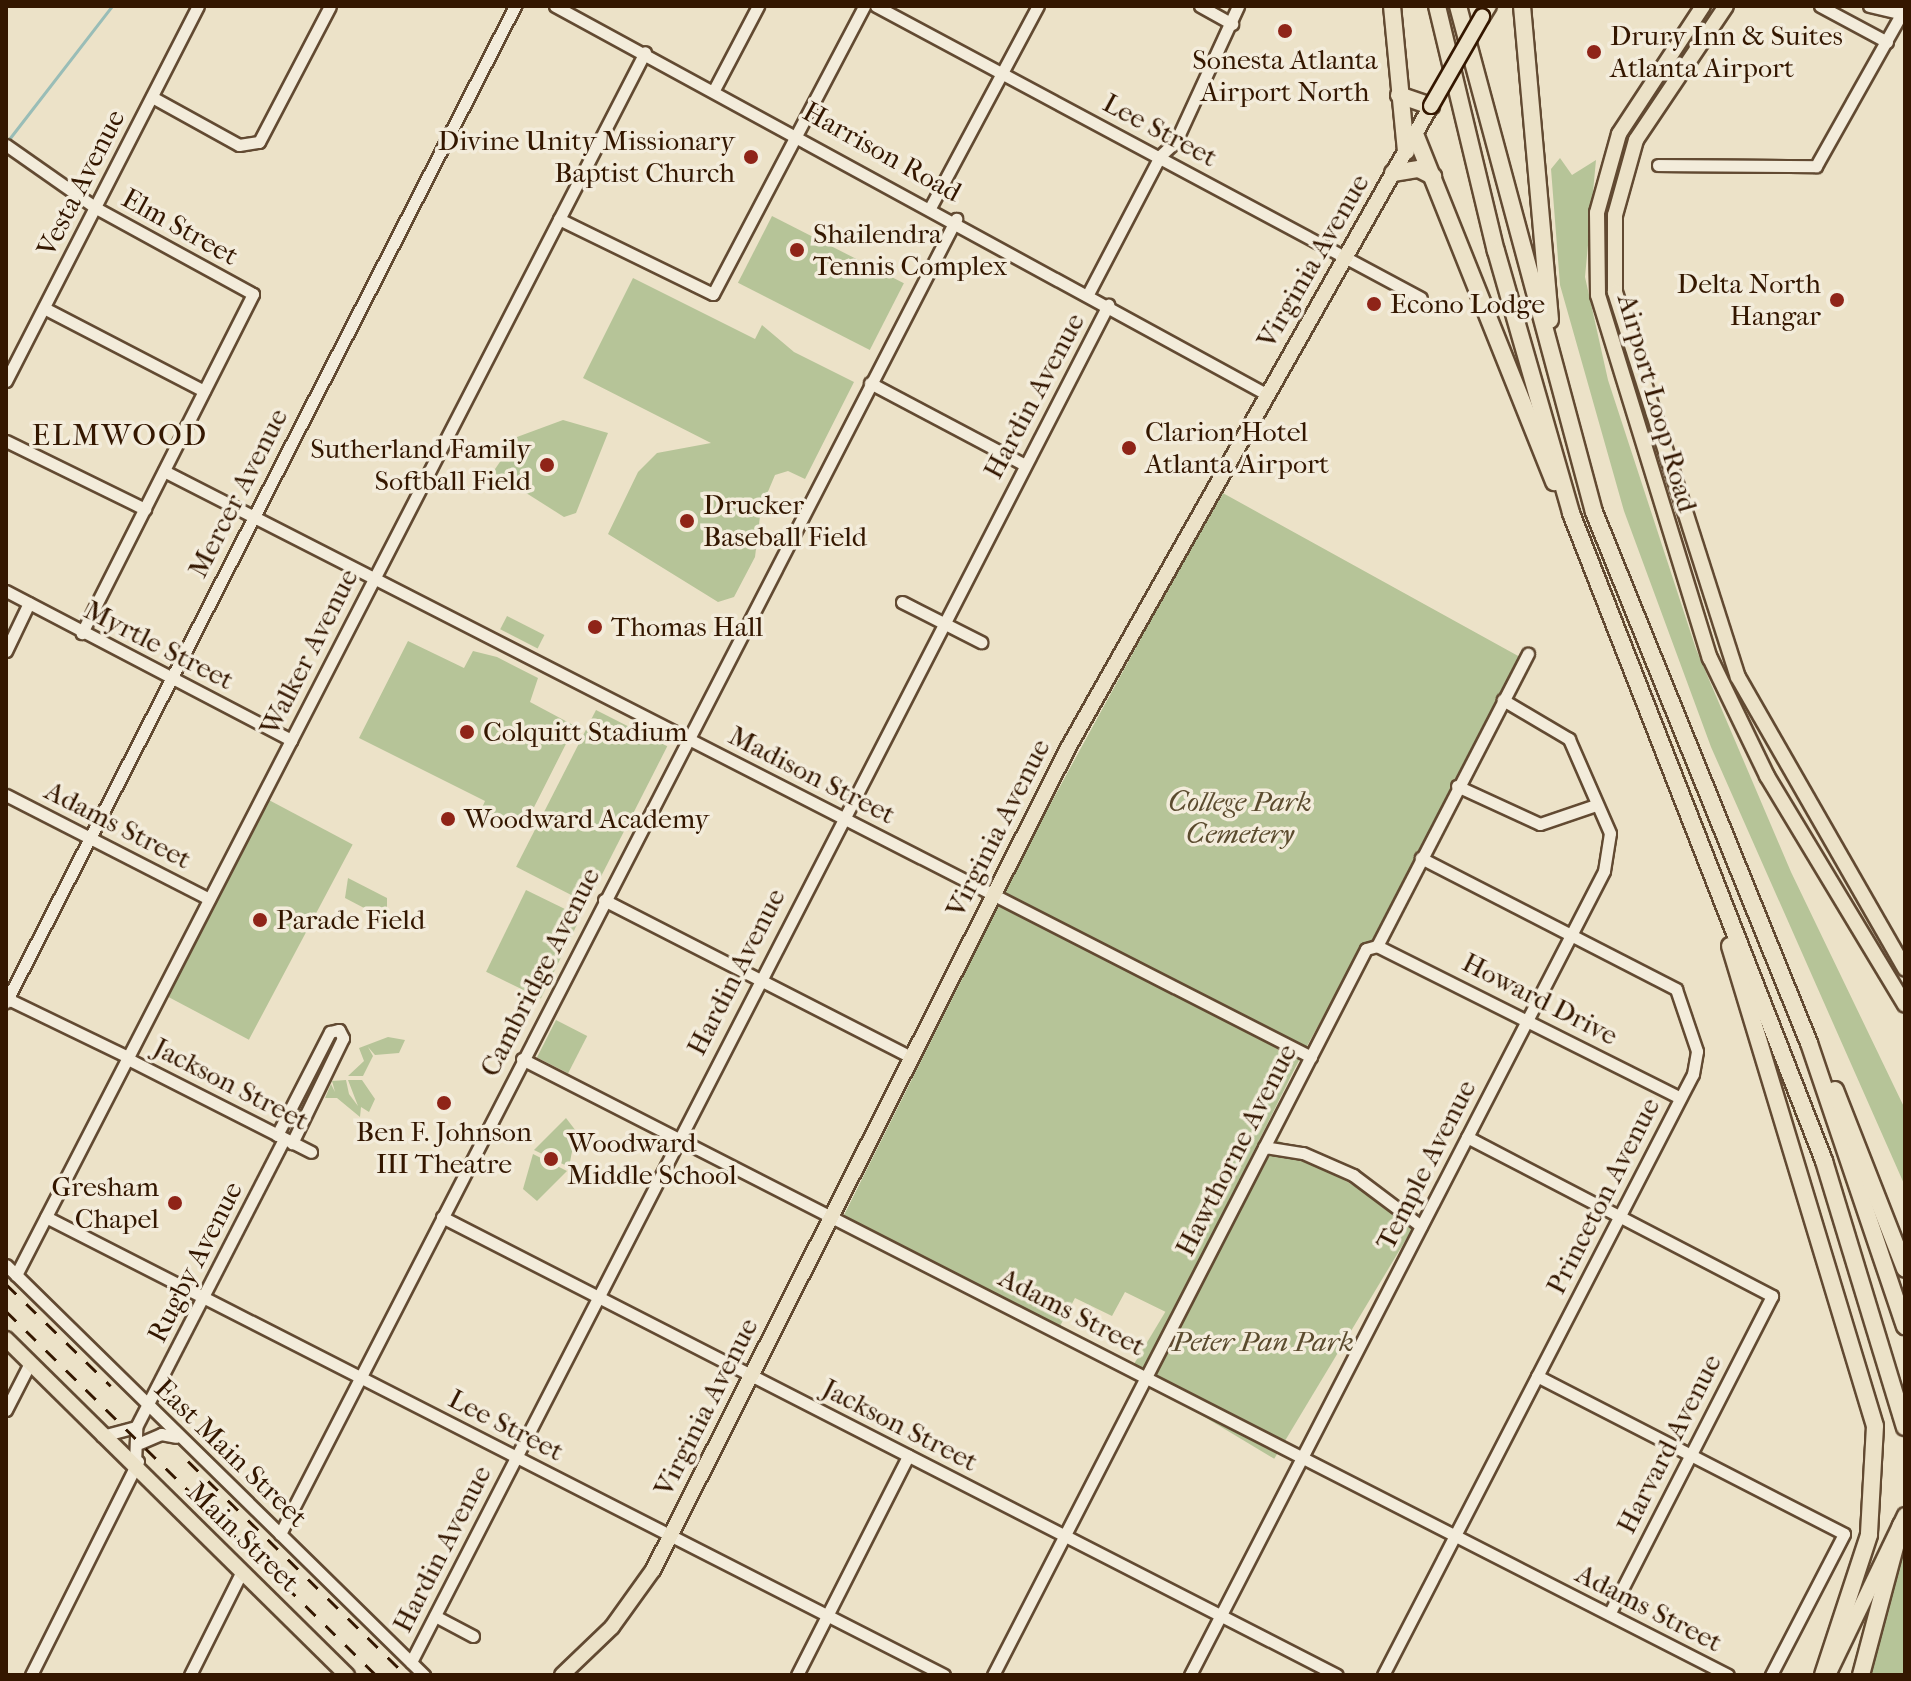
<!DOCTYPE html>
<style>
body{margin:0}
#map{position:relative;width:1911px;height:1681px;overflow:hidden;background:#ece2c8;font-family:"IM FELL French Canon",serif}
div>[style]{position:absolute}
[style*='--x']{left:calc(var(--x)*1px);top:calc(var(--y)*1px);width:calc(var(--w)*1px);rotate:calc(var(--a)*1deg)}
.green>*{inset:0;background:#b6c498;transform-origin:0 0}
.stream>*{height:3px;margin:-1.5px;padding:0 1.5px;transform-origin:1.5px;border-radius:1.5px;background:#99bdb7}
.roads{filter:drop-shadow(2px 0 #624a32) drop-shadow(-2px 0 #624a32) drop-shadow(0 2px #624a32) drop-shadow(0 -2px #624a32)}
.minor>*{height:11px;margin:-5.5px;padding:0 5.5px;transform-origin:5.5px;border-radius:5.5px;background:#f3ecdb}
.major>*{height:14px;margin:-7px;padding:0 7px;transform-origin:7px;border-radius:7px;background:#ece2c8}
.highway>*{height:16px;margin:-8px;padding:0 8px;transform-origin:8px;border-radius:8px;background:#ece2c8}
.rail>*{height:3px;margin-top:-1.5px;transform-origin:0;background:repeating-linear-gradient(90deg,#341700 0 14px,transparent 0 28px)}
.bridges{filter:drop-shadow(2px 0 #341700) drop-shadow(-2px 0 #341700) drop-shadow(0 2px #341700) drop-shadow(0 -2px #341700)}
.major-bridge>*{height:14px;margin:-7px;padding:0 7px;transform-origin:7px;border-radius:7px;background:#ece2c8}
.dots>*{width:22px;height:22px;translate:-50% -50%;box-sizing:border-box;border:4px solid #f3ecdb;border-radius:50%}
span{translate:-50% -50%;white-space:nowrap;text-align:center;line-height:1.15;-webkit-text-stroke:7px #f3ecdb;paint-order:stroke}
.poi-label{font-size:28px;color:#341700}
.left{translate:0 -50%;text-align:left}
.right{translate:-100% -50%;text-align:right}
.street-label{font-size:28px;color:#341700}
.park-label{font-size:28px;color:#5b4b2e;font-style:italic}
.neighbourhood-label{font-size:30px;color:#341700;letter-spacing:2px}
.frame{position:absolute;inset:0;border:8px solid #341700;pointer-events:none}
</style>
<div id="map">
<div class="green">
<div style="clip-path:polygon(1560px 158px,1572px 175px,1596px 160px,1585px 277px,1608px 380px,1696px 649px,1791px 872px,1905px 1109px,1905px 1186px,1711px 747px,1624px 511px,1560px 285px,1551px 169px)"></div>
<div style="left:772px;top:216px;width:148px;height:75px;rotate:27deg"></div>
<div style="clip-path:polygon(633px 278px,755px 339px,762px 325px,794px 352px,854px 382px,805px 479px,788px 471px,775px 475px,761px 508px,755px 557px,734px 597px,718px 602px,608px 534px,638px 472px,657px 453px,711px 443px,583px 378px)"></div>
<div style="clip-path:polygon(563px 420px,608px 433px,576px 513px,564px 517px,493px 472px,517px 437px)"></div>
<div style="clip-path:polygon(1221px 492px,1520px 657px,1373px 940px,1358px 953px,1295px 1068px,1172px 1315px,1125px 1292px,1112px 1316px,1075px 1298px,1060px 1326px,843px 1217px,1040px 823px)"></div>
<div style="left:507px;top:616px;width:42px;height:15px;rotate:27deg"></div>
<div style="clip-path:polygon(408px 641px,464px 668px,473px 651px,497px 657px,538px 678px,530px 702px,575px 726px,523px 829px,481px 810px,485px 801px,359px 738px)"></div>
<div style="left:596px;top:710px;width:80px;height:176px;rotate:27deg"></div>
<div style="left:267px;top:799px;width:97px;height:221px;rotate:28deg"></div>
<div style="clip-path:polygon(348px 878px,387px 898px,387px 920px,345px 898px)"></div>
<div style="left:526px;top:890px;width:61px;height:91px;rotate:26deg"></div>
<div style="left:556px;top:1020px;width:35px;height:42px;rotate:27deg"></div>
<div style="clip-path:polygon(388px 1037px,405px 1040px,399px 1053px,375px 1055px,368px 1047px,373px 1056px,363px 1076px,348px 1076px,364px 1061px,359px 1048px)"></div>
<div style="clip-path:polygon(346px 1080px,349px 1094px,358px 1106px,348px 1080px,362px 1080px,375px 1099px,369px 1112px,361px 1107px,360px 1117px,337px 1098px,325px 1098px,331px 1084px,335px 1092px,332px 1081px)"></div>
<div style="clip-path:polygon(566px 1118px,576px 1131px,569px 1167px,534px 1150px)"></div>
<div style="left:1271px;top:1136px;width:169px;height:275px;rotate:31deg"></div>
<div style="clip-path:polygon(533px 1154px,567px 1171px,537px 1201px,523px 1189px)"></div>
<div style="clip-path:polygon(1905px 1537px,1905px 1675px,1868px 1675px)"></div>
</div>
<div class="stream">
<div style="--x:6;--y:143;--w:173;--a:-52.3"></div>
</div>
<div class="roads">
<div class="minor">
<div style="--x:555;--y:6;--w:810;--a:28.62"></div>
<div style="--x:876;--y:6;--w:618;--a:28.18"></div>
<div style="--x:1200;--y:6;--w:37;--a:29"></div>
<div style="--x:1820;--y:6;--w:76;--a:28.2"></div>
<div style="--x:1869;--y:6;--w:37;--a:13"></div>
<div style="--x:715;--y:88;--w:93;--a:-62.3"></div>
<div style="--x:152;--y:97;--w:99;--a:28.9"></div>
<div style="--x:239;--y:145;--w:20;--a:-9"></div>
<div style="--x:259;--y:142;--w:153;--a:-62.4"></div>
<div style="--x:6;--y:145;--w:110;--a:35"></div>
<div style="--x:96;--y:208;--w:179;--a:28.7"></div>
<div style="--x:253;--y:294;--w:380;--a:116.8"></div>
<div style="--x:1658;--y:165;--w:158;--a:0.4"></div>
<div style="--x:1816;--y:166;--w:176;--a:-60.7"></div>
<div style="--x:931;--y:206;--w:227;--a:-61.9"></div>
<div style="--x:559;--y:219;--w:171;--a:26"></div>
<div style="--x:713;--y:294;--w:325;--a:-62.3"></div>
<div style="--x:1088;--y:294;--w:156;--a:-62.4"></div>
<div style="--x:1160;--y:156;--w:22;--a:-43"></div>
<div style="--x:1176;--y:141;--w:149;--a:-65.3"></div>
<div style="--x:44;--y:308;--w:180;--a:27.4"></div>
<div style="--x:6;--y:381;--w:421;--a:-62.9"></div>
<div style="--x:870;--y:383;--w:175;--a:27.9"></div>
<div style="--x:6;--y:441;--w:155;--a:26.1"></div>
<div style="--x:164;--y:471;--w:1288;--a:27.06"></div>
<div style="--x:6;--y:591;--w:322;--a:27.6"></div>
<div style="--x:902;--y:602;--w:89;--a:26.9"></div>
<div style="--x:6;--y:651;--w:53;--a:-64.4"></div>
<div style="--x:1457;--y:786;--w:91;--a:24.6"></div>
<div style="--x:1540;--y:824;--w:59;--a:-18.7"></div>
<div style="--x:6;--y:795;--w:228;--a:27.1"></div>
<div style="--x:604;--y:900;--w:345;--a:27.1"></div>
<div style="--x:1377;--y:946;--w:339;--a:26.6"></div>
<div style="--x:6;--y:998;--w:136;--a:25.8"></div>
<div style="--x:6;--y:1002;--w:1119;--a:-62.93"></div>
<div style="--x:522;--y:1059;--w:1354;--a:27.06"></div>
<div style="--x:130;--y:1060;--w:203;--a:26.9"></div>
<div style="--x:277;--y:1135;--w:116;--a:-62.8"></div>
<div style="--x:330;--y:1032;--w:9;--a:-13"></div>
<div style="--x:339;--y:1030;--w:9;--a:63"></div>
<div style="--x:343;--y:1038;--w:117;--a:115.9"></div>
<div style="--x:1467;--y:1137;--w:344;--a:27.5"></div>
<div style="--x:1772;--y:1296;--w:357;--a:117.1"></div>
<div style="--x:1264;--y:1147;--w:39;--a:9"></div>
<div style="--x:1303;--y:1153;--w:55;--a:23.7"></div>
<div style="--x:1353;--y:1175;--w:85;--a:36.9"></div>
<div style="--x:46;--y:1217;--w:1008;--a:27.02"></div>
<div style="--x:442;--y:1217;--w:1005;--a:27.1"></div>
<div style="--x:6;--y:1265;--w:586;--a:44.45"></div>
<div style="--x:16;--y:1275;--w:1375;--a:-62.78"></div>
<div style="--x:1537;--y:1376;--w:345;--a:27.2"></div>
<div style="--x:1844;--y:1534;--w:159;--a:117.4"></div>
<div style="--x:6;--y:1410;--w:53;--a:-62.9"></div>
<div style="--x:102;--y:1436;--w:35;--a:-15"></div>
<div style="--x:140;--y:1443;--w:23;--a:-23"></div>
<div style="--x:161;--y:1434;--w:15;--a:11"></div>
<div style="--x:135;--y:1465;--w:38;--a:-88"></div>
<div style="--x:136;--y:1427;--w:324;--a:-62.8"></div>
<div style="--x:280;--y:1534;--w:1479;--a:-62.79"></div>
<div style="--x:435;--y:1616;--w:43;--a:27.8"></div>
<div style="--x:411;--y:1662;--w:1526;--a:-62.81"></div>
<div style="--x:31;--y:1675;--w:239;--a:-63.4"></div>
<div style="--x:190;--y:1675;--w:116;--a:-63.4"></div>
<div style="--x:797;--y:1675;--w:246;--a:-63.1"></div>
<div style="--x:993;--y:1675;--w:816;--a:-62.81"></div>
<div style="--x:1366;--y:949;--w:11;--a:-15"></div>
<div style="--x:1377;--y:946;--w:329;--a:-62.7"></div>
<div style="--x:1190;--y:1675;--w:904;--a:-62.75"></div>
<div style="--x:1604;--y:871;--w:38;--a:-81"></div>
<div style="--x:1610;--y:833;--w:103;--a:-113.6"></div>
<div style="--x:1569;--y:739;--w:77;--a:-149.4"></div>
<div style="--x:1383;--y:1675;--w:676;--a:-62.72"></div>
<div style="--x:1693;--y:1074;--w:23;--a:-80"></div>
<div style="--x:1697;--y:1051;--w:65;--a:-108.7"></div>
<div style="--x:1676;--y:989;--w:287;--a:-152.8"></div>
</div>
<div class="major">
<div style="--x:1703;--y:6;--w:153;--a:123.3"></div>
<div style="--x:1619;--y:134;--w:82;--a:105.6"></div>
<div style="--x:1597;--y:213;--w:82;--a:89.3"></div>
<div style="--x:1598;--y:295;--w:380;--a:72.9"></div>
<div style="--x:1710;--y:658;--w:131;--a:64.2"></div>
<div style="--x:1767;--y:776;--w:267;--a:58.9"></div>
<div style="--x:1726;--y:6;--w:161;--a:123.9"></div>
<div style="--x:1636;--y:140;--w:78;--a:105.6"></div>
<div style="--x:1615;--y:215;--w:77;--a:90"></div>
<div style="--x:1615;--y:292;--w:404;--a:72.3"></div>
<div style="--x:1738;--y:677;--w:336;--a:60.2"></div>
<div style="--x:1482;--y:17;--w:13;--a:-58"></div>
<div style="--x:6;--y:1339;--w:479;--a:44.6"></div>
<div style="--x:1830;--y:1671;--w:173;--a:-64.3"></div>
<div style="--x:562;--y:1675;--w:69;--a:-43.8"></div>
<div style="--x:612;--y:1627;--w:70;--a:-54.3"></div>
<div style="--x:653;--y:1570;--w:921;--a:-63.21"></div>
<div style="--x:1068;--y:748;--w:738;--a:-60.52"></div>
</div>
<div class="highway">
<div style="--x:1392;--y:6;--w:146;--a:84.5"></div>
<div style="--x:1437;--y:6;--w:252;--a:76.5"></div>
<div style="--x:1496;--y:251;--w:273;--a:74"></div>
<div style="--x:1571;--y:513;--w:696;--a:68.67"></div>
<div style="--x:1824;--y:1161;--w:278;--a:73.1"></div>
<div style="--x:1458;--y:6;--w:524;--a:74.96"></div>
<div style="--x:1594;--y:512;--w:573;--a:67.96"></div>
<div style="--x:1809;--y:1043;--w:299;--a:71.3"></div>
<div style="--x:1522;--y:6;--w:315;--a:84.9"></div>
<div style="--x:1399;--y:95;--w:34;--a:19"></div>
<div style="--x:1415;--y:134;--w:375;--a:68.2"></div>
<div style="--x:1393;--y:173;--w:26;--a:-9"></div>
<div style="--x:1419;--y:169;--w:16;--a:27"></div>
<div style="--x:1730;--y:946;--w:501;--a:73.19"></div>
<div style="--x:1875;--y:1426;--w:109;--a:93.2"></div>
<div style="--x:1869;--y:1535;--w:147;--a:108.2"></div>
<div style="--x:1835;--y:1090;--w:192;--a:68.6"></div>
<div style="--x:1861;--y:1675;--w:155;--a:-75.1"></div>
</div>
</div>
<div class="rail">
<div style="--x:6;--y:1284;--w:146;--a:44.2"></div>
<div style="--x:6;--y:1311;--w:519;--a:44.53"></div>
<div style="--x:188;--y:1461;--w:305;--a:44.5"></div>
</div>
<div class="bridges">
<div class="major-bridge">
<div style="--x:1431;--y:106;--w:103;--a:-60.2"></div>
</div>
</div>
<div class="dots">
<div style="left:1285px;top:31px;background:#8f2418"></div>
<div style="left:1594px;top:52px;background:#8f2418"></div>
<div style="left:751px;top:157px;background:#8f2418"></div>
<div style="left:797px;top:250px;background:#8f2418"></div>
<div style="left:1837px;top:300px;background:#8f2418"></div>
<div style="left:1374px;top:304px;background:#8f2418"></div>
<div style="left:1129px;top:448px;background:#8f2418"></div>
<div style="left:547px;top:465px;background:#8f2418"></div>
<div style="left:687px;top:521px;background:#8f2418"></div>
<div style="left:595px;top:627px;background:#8f2418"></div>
<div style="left:467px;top:732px;background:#8f2418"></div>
<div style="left:448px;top:819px;background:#8f2418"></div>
<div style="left:260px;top:920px;background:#8f2418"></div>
<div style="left:444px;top:1103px;background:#8f2418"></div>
<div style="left:551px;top:1159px;background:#8f2418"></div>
<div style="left:175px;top:1203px;background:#8f2418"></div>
</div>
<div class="poi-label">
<span class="left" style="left:1610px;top:52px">Drury Inn &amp; Suites<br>Atlanta Airport</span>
<span style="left:1285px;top:76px">Sonesta Atlanta<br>Airport North</span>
<span class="right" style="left:735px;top:157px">Divine Unity Missionary<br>Baptist Church</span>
<span class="left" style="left:813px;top:250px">Shailendra<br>Tennis Complex</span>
<span class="right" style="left:1821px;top:300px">Delta North<br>Hangar</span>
<span class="left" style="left:1390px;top:304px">Econo Lodge</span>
<span class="left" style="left:1145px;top:448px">Clarion Hotel<br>Atlanta Airport</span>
<span class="right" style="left:531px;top:465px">Sutherland Family<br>Softball Field</span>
<span class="left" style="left:703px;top:521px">Drucker<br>Baseball Field</span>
<span class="left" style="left:611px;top:627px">Thomas Hall</span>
<span class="left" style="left:483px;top:732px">Colquitt Stadium</span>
<span class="left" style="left:464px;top:819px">Woodward Academy</span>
<span class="left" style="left:276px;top:920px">Parade Field</span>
<span style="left:444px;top:1148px">Ben F. Johnson<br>III Theatre</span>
<span class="left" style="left:567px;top:1159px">Woodward<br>Middle School</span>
<span class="right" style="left:159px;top:1203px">Gresham<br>Chapel</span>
</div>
<div class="street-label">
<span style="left:1160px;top:130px;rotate:28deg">Lee Street</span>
<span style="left:882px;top:152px;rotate:29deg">Harrison Road</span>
<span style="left:81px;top:183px;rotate:-63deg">Vesta Avenue</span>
<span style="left:180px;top:227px;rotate:29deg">Elm Street</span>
<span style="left:1313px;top:261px;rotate:-60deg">Virginia Avenue</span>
<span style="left:1034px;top:396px;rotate:-62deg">Hardin Avenue</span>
<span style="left:1657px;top:403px;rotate:74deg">Airport Loop Road</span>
<span style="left:238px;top:493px;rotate:-63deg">Mercer Avenue</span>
<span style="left:159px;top:645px;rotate:27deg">Myrtle Street</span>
<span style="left:309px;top:652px;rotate:-63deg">Walker Avenue</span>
<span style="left:812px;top:775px;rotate:27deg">Madison Street</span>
<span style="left:118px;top:825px;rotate:27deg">Adams Street</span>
<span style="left:998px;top:828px;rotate:-63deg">Virginia Avenue</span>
<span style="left:540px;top:972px;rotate:-63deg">Cambridge Avenue</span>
<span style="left:736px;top:972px;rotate:-63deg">Hardin Avenue</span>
<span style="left:1540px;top:999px;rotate:27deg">Howard Drive</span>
<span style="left:231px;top:1084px;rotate:27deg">Jackson Street</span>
<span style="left:1236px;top:1150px;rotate:-63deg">Hawthorne Avenue</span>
<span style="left:1426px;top:1165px;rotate:-63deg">Temple Avenue</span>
<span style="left:1603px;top:1196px;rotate:-63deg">Princeton Avenue</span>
<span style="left:195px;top:1262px;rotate:-63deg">Rugby Avenue</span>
<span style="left:1072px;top:1312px;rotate:27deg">Adams Street</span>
<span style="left:706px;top:1407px;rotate:-63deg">Virginia Avenue</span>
<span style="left:506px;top:1425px;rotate:27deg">Lee Street</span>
<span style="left:900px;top:1425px;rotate:27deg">Jackson Street</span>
<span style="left:1669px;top:1444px;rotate:-63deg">Harvard Avenue</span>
<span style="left:231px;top:1453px;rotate:44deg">East Main Street</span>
<span style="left:243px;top:1537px;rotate:44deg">Main Street</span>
<span style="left:442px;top:1549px;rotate:-63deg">Hardin Avenue</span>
<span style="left:1649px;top:1608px;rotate:27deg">Adams Street</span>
</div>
<div class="park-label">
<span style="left:1240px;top:818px">College Park<br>Cemetery</span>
<span style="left:1263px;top:1342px">Peter Pan Park</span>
</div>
<div class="neighbourhood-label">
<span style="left:120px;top:436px">ELMWOOD</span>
</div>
<div class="frame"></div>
</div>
